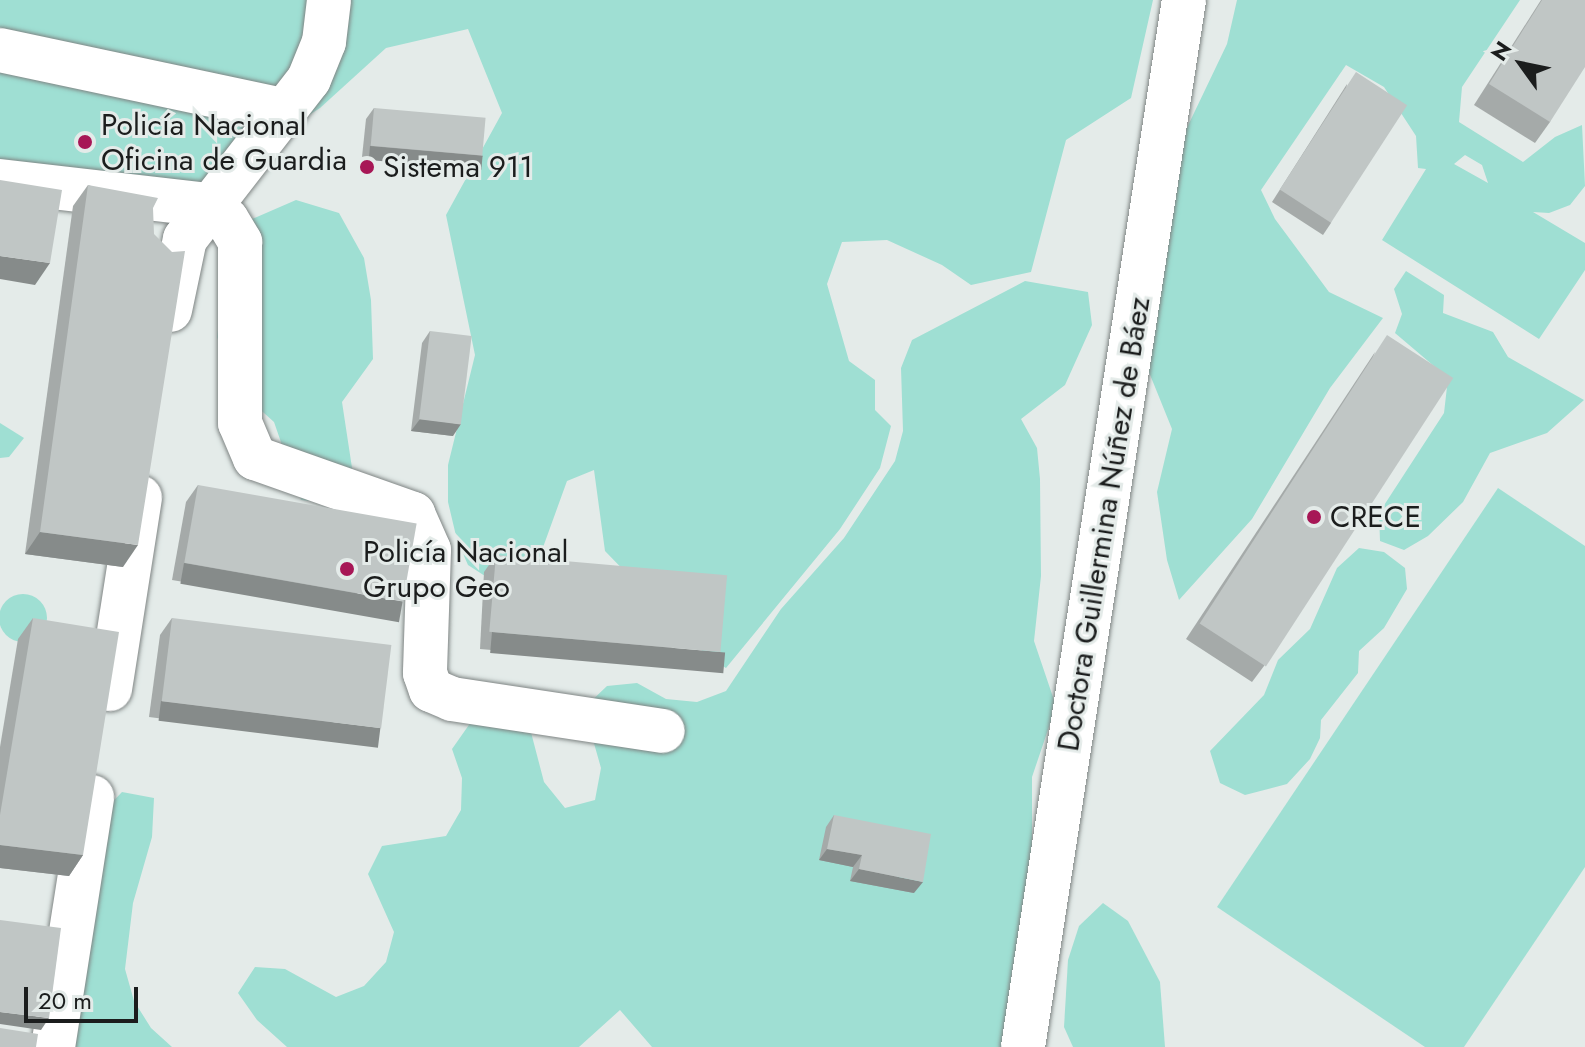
<!DOCTYPE html>
<html>
<head>
<meta charset="utf-8">
<style>
  body { margin:0 }
  #map { position:relative; width:1585px; height:1047px; overflow:hidden; background:#e4ebe9; font-family:Jost,sans-serif }
  div>[style] { position:absolute }
  .green>* { inset:0; background:#9fdfd3 }
  .round { border-radius:50% }
  .roads { filter:drop-shadow(0 0 2px #7f8584) drop-shadow(0 0 2px #7f8584) }
  .minor>* { height:44px; margin:-22px; padding:0 22px; transform-origin:22px; border-radius:22px; background:#fff }
  .wall>* { inset:0; background:#a5aaa9 }
  .shaded-wall>* { inset:0; background:#868b8a; transform-origin:0 0 }
  .building>* { inset:0; background:#c0c6c5; transform-origin:0 0 }
  .dots>* { width:22px; height:22px; translate:-50% -50%; box-sizing:border-box; border:4px solid #e4ebe9; border-radius:50% }
  span { translate:-50% -50%; white-space:nowrap; text-align:center; line-height:1.15; -webkit-text-stroke:6px #e4ebe9; paint-order:stroke }
  .poi-label { font-size:30px; color:#1b1d1d }
  .left { translate:0 -50%; text-align:left }
  .street-label { font-size:30px; color:#1b1d1d }
  .north { position:absolute; left:1481px; top:24px; width:80px; height:80px; -webkit-text-stroke:6px #e4ebe9; paint-order:stroke; rotate:303deg; font-size:22px; font-weight:700; line-height:32px; text-align:center; color:#1b1d1d }
  .north::after { content:''; display:block; margin:auto; width:28px; height:36px; background:#1b1d1d; clip-path:polygon(50% 0,100% 100%,50% 72%,0 100%) }
  .scale { position:absolute; left:24px; top:987px; width:114px; height:36px; box-sizing:border-box; border:4px solid #1b1d1d; border-top:0; padding-left:10px; font-size:24px; line-height:28px; white-space:nowrap; color:#1b1d1d; -webkit-text-stroke:6px #e4ebe9; paint-order:stroke }
</style>
</head>
<body>
<div id="map">
  <div class="green">
    <div style="clip-path:polygon(0 0,1153px 0,1131px 98px,1066px 140px,1031px 272px,971px 285px,942px 265px,887px 240px,842px 242px,827px 284px,849px 361px,875px 380px,875px 410px,891px 426px,880px 468px,840px 529px,726px 668px,707px 656px,605px 551px,594px 470px,567px 481px,533px 575px,502px 587px,468px 565px,457px 540px,448px 502px,448px 465px,475px 355px,446px 215px,502px 113px,468px 29px,386px 48px,320px 108px,153px 216px,0 189px)"></div>
    <div style="clip-path:polygon(evenodd,1237px 0,1520px 0,1462px 87px,1459px 122px,1523px 162px,1555px 137px,1582px 125px,1585px 186px,1570px 205px,1549px 213px,1533px 212px,1585px 243px,1585px 270px,1539px 339px,1382px 240px,1426px 169px,1418px 168px,1416px 136px,1384px 87px,1346px 65px,1261px 190px,1275px 219px,1329px 292px,1383px 318px,1330px 388px,1252px 519px,1179px 600px,1167px 560px,1157px 492px,1172px 429px,1121px 303px,1150px 205px,1227px 44px,1237px 0,1465px 155px,1482px 165px,1488px 183px,1454px 164px,1465px 155px)"></div>
    <div style="clip-path:polygon(296px 200px,339px 213px,364px 258px,371px 300px,373px 359px,342px 402px,354px 481px,338px 504px,301px 500px,274px 422px,235px 387px,217px 337px,223px 295px,252px 219px)"></div>
    <div style="clip-path:polygon(1406px 271px,1444px 295px,1443px 313px,1493px 332px,1508px 357px,1584px 400px,1547px 433px,1490px 453px,1463px 502px,1428px 536px,1404px 550px,1380px 541px,1379px 513px,1444px 413px,1448px 378px,1395px 333px,1402px 314px,1394px 289px)"></div>
    <div style="clip-path:polygon(1025px 281px,1088px 292px,1092px 325px,1065px 385px,1021px 419px,1037px 448px,1040px 479px,1041px 576px,1034px 641px,1056px 706px,1032px 777px,1032px 879px,1011px 978px,1012px 1047px,652px 1047px,620px 1010px,579px 1047px,287px 1047px,257px 1020px,238px 993px,255px 967px,285px 969px,336px 997px,364px 986px,386px 962px,394px 932px,368px 874px,382px 846px,446px 836px,461px 810px,462px 778px,452px 749px,471px 722px,527px 717px,544px 782px,565px 808px,595px 800px,601px 768px,584px 708px,607px 686px,637px 683px,666px 699px,697px 702px,726px 691px,781px 609px,844px 538px,895px 461px,903px 431px,901px 368px,912px 340px)"></div>
    <div style="clip-path:polygon(0 423px,24px 438px,9px 457px,0 458px)"></div>
    <div style="clip-path:polygon(1498px 488px,1585px 546px,1585px 867px,1464px 1047px,1425px 1047px,1217px 907px)"></div>
    <div style="clip-path:polygon(1359px 548px,1384px 552px,1405px 568px,1407px 589px,1384px 628px,1359px 651px,1358px 673px,1321px 720px,1320px 738px,1310px 759px,1287px 784px,1245px 795px,1220px 783px,1210px 751px,1264px 695px,1278px 660px,1310px 629px,1337px 568px)"></div>
    <div class="round" style="left:-1px;top:594px;width:48px;height:48px"></div>
    <div style="clip-path:polygon(122px 792px,154px 798px,152px 837px,133px 903px,125px 969px,134px 1001px,151px 1028px,172px 1047px,62px 1047px,101px 814px)"></div>
    <div style="clip-path:polygon(1103px 903px,1128px 921px,1160px 982px,1165px 1047px,1073px 1047px,1064px 1027px,1068px 960px,1079px 926px)"></div>
  </div>
  <div class="roads">
    <div class="minor">
      <div style="left:0;top:50px;width:292px;rotate:12deg"></div>
      <div style="left:0;top:181px;width:208px;rotate:6.6deg"></div>
      <div style="left:207px;top:205px;width:25px;rotate:37deg"></div>
      <div style="left:227px;top:220px;width:26px;rotate:59deg"></div>
      <div style="left:240px;top:242px;width:181px;rotate:90deg"></div>
      <div style="left:240px;top:423px;width:38px;rotate:67deg"></div>
      <div style="left:255px;top:458px;width:168px;rotate:19.5deg"></div>
      <div style="left:413px;top:514px;width:39px;rotate:66deg"></div>
      <div style="left:429px;top:550px;width:123px;rotate:91.9deg"></div>
      <div style="left:425px;top:673px;width:18px;rotate:71deg"></div>
      <div style="left:431px;top:690px;width:23px;rotate:23deg"></div>
      <div style="left:452px;top:699px;width:213px;rotate:8.6deg"></div>
      <div style="left:170px;top:310px;width:73px;rotate:-78.1deg"></div>
      <div style="left:185px;top:239px;width:202px;rotate:-52.2deg"></div>
      <div style="left:309px;top:79px;width:40px;rotate:-68deg"></div>
      <div style="left:324px;top:42px;width:42px;rotate:-83.2deg"></div>
      <div style="left:110px;top:689px;width:194px;rotate:-81.1deg"></div>
      <div style="left:53px;top:1047px;width:253px;rotate:-81.1deg"></div>
      <div style="left:1023px;top:1047px;width:1059px;rotate:-81.26deg"></div>
    </div>
  </div>
  <div class="wall">
    <div style="clip-path:polygon(1541px 0,1585px 0,1550px 122px,1535px 143px,1474px 105px)"></div>
    <div style="clip-path:polygon(1347px 84px,1331px 223px,1323px 235px,1272px 202px)"></div>
    <div style="clip-path:polygon(374px 108px,483px 156px,475px 167px,362px 157px,366px 119px)"></div>
    <div style="clip-path:polygon(88px 185px,153px 208px,123px 567px,25px 554px,73px 206px)"></div>
    <div style="clip-path:polygon(430px 331px,453px 436px,411px 431px,422px 343px)"></div>
    <div style="clip-path:polygon(1375px 352px,1264px 666px,1252px 682px,1186px 639px)"></div>
    <div style="clip-path:polygon(198px 485px,392px 617px,172px 580px,186px 502px)"></div>
    <div style="clip-path:polygon(496px 555px,713px 669px,480px 649px,484px 572px)"></div>
    <div style="clip-path:polygon(33px 618px,83px 855px,69px 876px,0 868px,0 747px,18px 639px)"></div>
    <div style="clip-path:polygon(172px 618px,368px 745px,149px 717px,160px 635px)"></div>
    <div style="clip-path:polygon(834px 815px,914px 893px,850px 881px,853px 867px,819px 860px,826px 827px)"></div>
  </div>
  <div class="shaded-wall">
    <div style="left:370px;top:146px;width:113px;height:14px;rotate:5deg"></div>
    <div style="clip-path:polygon(0 256px,50px 263px,35px 285px,0 279px)"></div>
    <div style="clip-path:polygon(420px 419px,461px 424px,453px 436px,411px 431px)"></div>
    <div style="clip-path:polygon(40px 532px,138px 545px,123px 567px,25px 554px)"></div>
    <div style="left:184px;top:563px;width:222px;height:21px;rotate:10deg"></div>
    <div style="left:492px;top:632px;width:234px;height:21px;rotate:5deg"></div>
    <div style="left:161px;top:701px;width:221px;height:20px;rotate:7deg"></div>
    <div style="clip-path:polygon(0 845px,83px 855px,69px 876px,0 868px)"></div>
    <div style="clip-path:polygon(827px 849px,862px 855px,853px 867px,819px 860px)"></div>
    <div style="clip-path:polygon(859px 869px,923px 882px,914px 893px,850px 881px)"></div>
    <div style="clip-path:polygon(0 1012px,49px 1018px,41px 1030px,0 1024px)"></div>
  </div>
  <div class="building">
    <div style="clip-path:polygon(1542px 0,1585px 0,1585px 67px,1550px 122px,1489px 84px)"></div>
    <div style="left:1356px;top:72px;width:61px;height:140px;rotate:33deg"></div>
    <div style="left:374px;top:108px;width:112px;height:38px;rotate:5deg"></div>
    <div style="clip-path:polygon(0 180px,62px 190px,50px 263px,0 256px)"></div>
    <div style="clip-path:polygon(88px 185px,158px 198px,153px 208px,154px 234px,172px 252px,185px 251px,138px 545px,40px 532px)"></div>
    <div style="left:430px;top:331px;width:42px;height:89px;rotate:7deg"></div>
    <div style="left:1387px;top:335px;width:79px;height:344px;rotate:33deg"></div>
    <div style="left:198px;top:485px;width:222px;height:79px;rotate:10deg"></div>
    <div style="left:496px;top:555px;width:232px;height:77px;rotate:5deg"></div>
    <div style="clip-path:polygon(33px 618px,119px 632px,83px 855px,0 845px,0 815px)"></div>
    <div style="left:172px;top:618px;width:221px;height:84px;rotate:7deg"></div>
    <div style="clip-path:polygon(834px 815px,931px 834px,923px 882px,859px 869px,862px 855px,827px 849px)"></div>
    <div style="clip-path:polygon(0 920px,61px 928px,49px 1018px,0 1012px)"></div>
    <div style="clip-path:polygon(0 1028px,38px 1034px,36px 1047px,0 1047px)"></div>
  </div>
  <div class="dots">
    <div style="left:85px;top:142px;background:#a71756"></div>
    <div style="left:367px;top:167px;background:#a71756"></div>
    <div style="left:1314px;top:517px;background:#a71756"></div>
    <div style="left:347px;top:569px;background:#a71756"></div>
  </div>
  <div class="poi-label">
    <span class="left" style="left:101px;top:142px">Policía Nacional<br>Oficina de Guardia</span>
    <span class="left" style="left:383px;top:167px">Sistema 911</span>
    <span class="left" style="left:1330px;top:517px">CRECE</span>
    <span class="left" style="left:363px;top:569px">Policía Nacional<br>Grupo Geo</span>
  </div>
  <div class="street-label">
    <span style="left:1104px;top:524px;rotate:-81deg">Doctora Guillermina Núñez de Báez</span>
  </div>
  <div class="north">N</div>
  <div class="scale">20 m</div>
</div>
</body>
</html>
